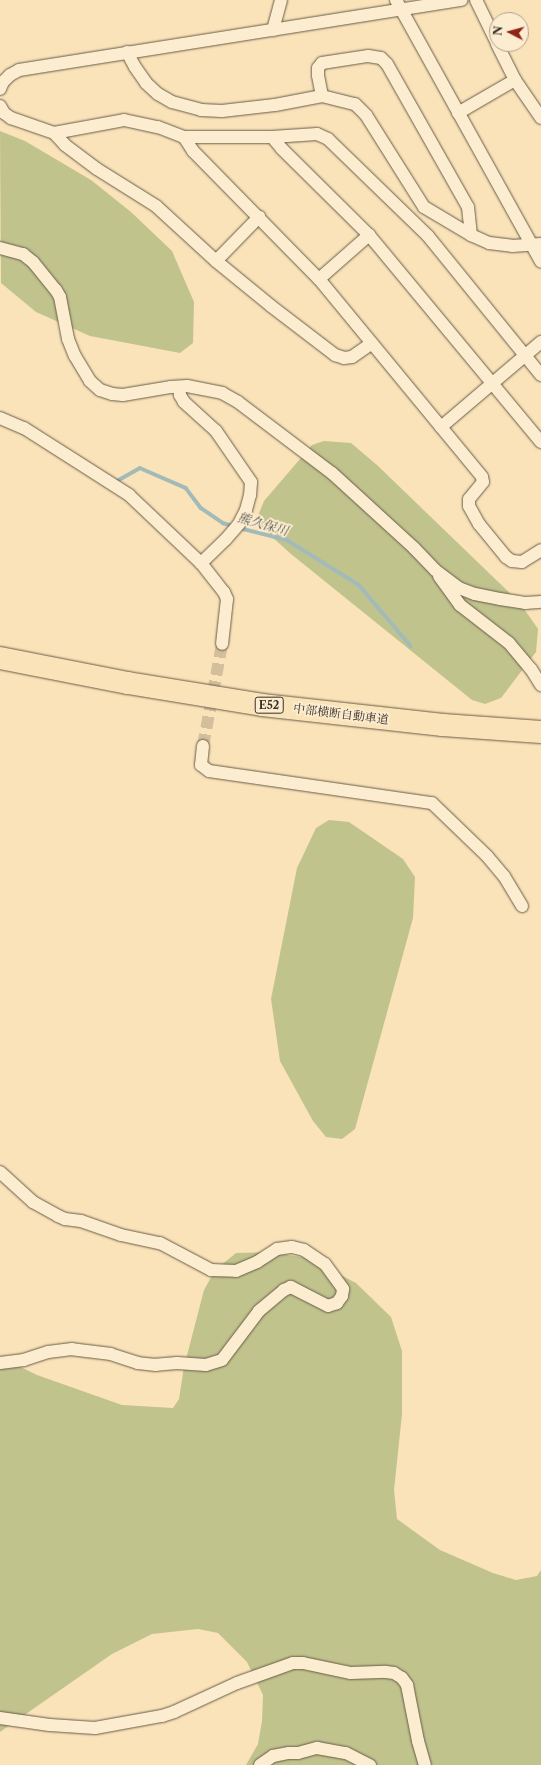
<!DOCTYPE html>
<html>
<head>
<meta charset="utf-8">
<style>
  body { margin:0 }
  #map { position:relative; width:541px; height:1765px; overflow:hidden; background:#fae3b8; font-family:"Libre Caslon Text","Noto Serif JP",serif }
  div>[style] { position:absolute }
  .green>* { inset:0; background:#c1c38d }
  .stream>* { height:3.5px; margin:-1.75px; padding:0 1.75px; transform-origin:1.75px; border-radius:1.75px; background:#a2bbb9 }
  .street-tunnel>* { height:12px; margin-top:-6px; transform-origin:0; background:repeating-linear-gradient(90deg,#d3bf9b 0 12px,transparent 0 18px) }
  .roads { filter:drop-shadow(0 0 1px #685c4a) drop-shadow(0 0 1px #685c4a) }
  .street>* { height:12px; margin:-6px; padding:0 6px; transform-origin:6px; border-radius:6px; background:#fcedd1 }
  .highway>* { height:22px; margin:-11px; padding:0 11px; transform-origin:11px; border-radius:11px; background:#fae3b8 }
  span { translate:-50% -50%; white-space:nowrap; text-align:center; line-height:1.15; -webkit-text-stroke:3.5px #fcedd1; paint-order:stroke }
  .shield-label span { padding:1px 3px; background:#fcedd1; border:1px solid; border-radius:3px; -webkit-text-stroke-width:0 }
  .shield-label { font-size:11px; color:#382f25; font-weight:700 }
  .street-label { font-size:12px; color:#382f25 }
  .water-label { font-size:13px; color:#52524a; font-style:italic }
  .north { position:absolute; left:489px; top:12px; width:40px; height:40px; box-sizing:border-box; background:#fcedd1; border:1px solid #aea18c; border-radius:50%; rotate:276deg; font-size:11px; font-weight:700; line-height:16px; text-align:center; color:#382f25 }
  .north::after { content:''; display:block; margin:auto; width:14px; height:18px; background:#8f2418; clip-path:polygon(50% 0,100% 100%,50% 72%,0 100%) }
</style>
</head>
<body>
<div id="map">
  <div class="green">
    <div style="clip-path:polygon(0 131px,25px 141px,91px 180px,131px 212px,172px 251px,194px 302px,193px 343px,180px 353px,90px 336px,36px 312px,1px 283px)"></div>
    <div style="clip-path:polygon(324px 441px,351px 443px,377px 465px,520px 603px,538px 629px,536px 652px,501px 698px,485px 704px,472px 700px,291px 554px,261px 527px,257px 518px,264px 501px,312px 445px)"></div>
    <div style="clip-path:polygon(329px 820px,349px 822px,403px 859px,415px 877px,413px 918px,355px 1129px,342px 1139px,326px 1137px,313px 1121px,280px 1061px,271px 999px,297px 868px,316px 828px)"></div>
    <div style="clip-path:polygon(268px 1252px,308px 1258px,356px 1283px,391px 1317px,402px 1351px,402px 1414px,394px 1490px,397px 1519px,440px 1550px,493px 1573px,516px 1580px,537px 1576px,541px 1570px,541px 1765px,246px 1765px,258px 1744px,262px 1721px,263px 1695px,247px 1662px,218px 1633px,198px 1629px,152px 1634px,112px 1654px,0 1732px,0 1357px,37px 1375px,122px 1405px,173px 1408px,179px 1399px,184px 1367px,204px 1290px,215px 1270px,236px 1253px)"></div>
  </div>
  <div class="stream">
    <div style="left:117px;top:481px;width:26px;rotate:-29deg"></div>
    <div style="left:140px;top:468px;width:50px;rotate:23.5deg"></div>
    <div style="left:186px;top:488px;width:25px;rotate:53deg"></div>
    <div style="left:201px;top:508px;width:27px;rotate:34deg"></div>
    <div style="left:223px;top:523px;width:10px;rotate:17deg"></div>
    <div style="left:239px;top:528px;width:49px;rotate:14deg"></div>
    <div style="left:287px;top:540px;width:85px;rotate:32deg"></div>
    <div style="left:359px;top:585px;width:80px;rotate:49.6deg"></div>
  </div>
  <div class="street-tunnel">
    <div style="left:203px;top:746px;width:104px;rotate:-79.4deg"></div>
  </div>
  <div class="roads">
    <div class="street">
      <div style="left:396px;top:0;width:299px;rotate:61deg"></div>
      <div style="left:476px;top:0;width:48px;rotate:64deg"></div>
      <div style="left:273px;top:30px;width:31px;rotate:-75deg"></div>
      <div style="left:497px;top:44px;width:40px;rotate:63.4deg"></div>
      <div style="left:515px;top:80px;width:46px;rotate:55.6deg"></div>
      <div style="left:127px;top:52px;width:17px;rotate:62deg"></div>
      <div style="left:135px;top:67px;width:19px;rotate:55deg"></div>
      <div style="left:146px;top:83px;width:16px;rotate:43deg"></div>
      <div style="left:158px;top:94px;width:16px;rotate:30deg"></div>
      <div style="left:172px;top:102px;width:30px;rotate:15deg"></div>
      <div style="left:201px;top:110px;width:21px;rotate:3deg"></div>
      <div style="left:222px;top:111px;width:53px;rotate:-6.5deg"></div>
      <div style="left:275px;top:105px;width:48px;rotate:-10.8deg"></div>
      <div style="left:322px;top:96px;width:34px;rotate:14deg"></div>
      <div style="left:355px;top:104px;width:16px;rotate:45deg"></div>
      <div style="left:366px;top:115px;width:109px;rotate:57.8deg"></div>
      <div style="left:424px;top:207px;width:55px;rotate:30.8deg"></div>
      <div style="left:471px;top:235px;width:20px;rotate:24deg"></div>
      <div style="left:489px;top:243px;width:23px;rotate:7deg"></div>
      <div style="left:512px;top:246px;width:29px;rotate:-4deg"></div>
      <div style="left:0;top:89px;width:8px;rotate:-67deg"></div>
      <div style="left:3px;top:82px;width:10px;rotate:-45deg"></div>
      <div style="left:10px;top:75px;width:10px;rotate:-29deg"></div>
      <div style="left:19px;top:70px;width:448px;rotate:-9deg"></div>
      <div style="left:322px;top:96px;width:20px;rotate:-101deg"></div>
      <div style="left:318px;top:76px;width:8px;rotate:-90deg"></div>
      <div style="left:318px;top:68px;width:6px;rotate:-51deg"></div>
      <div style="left:322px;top:63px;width:47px;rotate:-8.7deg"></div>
      <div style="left:368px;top:56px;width:13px;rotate:9deg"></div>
      <div style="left:381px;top:58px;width:8px;rotate:45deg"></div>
      <div style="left:387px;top:64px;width:164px;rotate:60.5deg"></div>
      <div style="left:468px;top:207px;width:28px;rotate:84deg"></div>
      <div style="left:0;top:106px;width:8px;rotate:60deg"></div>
      <div style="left:4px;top:113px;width:9px;rotate:36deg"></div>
      <div style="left:11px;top:118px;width:46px;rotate:19.2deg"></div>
      <div style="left:54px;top:133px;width:16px;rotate:47deg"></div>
      <div style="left:65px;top:145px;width:40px;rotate:37deg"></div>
      <div style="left:97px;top:169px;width:70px;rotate:32.1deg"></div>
      <div style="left:156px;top:206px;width:81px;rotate:42.5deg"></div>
      <div style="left:216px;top:261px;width:71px;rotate:39.3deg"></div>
      <div style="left:271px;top:306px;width:81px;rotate:37.4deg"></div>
      <div style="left:335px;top:355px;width:9px;rotate:18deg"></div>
      <div style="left:344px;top:358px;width:8px;rotate:-7deg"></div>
      <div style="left:352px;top:357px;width:24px;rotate:-35deg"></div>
      <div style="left:458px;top:113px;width:66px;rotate:-30.1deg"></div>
      <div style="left:54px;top:133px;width:71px;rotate:-10.5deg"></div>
      <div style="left:124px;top:120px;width:35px;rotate:12deg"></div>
      <div style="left:158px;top:127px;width:28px;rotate:21deg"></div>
      <div style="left:184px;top:137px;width:88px"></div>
      <div style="left:272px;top:137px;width:45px;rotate:-3.8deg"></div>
      <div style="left:317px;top:134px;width:12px;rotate:24deg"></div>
      <div style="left:328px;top:139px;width:139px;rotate:44.1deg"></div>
      <div style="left:428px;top:236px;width:179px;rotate:50.9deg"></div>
      <div style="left:184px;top:137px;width:17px;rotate:57deg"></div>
      <div style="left:193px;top:151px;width:180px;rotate:45.5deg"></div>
      <div style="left:319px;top:279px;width:256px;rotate:50.5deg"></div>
      <div style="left:482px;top:477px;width:5px;rotate:79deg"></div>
      <div style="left:483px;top:482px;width:22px;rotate:129deg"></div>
      <div style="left:469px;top:499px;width:7px;rotate:90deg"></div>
      <div style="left:469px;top:506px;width:21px;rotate:61deg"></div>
      <div style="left:479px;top:524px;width:43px;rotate:50.7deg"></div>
      <div style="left:506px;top:557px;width:7px;rotate:34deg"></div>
      <div style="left:512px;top:561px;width:10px;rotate:6deg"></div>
      <div style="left:522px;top:562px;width:22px;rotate:-32deg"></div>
      <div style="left:272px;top:137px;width:16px;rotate:50deg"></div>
      <div style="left:282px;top:149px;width:122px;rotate:44.7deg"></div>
      <div style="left:369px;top:235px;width:269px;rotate:50.3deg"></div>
      <div style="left:0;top:248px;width:24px;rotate:15deg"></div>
      <div style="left:23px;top:254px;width:13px;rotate:39deg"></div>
      <div style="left:33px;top:262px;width:36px;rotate:51deg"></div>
      <div style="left:56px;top:290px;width:8px;rotate:60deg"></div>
      <div style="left:60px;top:297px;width:43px;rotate:79.2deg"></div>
      <div style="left:68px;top:339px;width:18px;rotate:68deg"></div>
      <div style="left:75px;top:356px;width:29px;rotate:59deg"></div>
      <div style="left:90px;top:381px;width:13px;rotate:42deg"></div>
      <div style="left:100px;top:390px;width:13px;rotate:18deg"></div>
      <div style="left:112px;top:394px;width:11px;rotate:5deg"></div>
      <div style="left:123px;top:395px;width:49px;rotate:-9.5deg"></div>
      <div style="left:171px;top:387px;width:16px;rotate:-4deg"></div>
      <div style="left:187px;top:386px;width:36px;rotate:11deg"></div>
      <div style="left:222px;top:393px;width:18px;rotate:29deg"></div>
      <div style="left:238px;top:402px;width:118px;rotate:37.1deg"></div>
      <div style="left:332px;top:473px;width:111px;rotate:42.4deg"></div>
      <div style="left:414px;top:548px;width:30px;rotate:46deg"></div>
      <div style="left:435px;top:570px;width:30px;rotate:37deg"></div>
      <div style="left:459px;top:588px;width:17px;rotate:21deg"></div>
      <div style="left:475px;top:594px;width:25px;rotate:11deg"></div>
      <div style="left:500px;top:599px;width:25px;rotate:9deg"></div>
      <div style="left:525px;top:603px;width:16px;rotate:-4deg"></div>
      <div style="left:216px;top:261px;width:62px;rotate:-45.7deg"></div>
      <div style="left:319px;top:279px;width:67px;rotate:-41.3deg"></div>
      <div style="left:179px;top:387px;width:8px;rotate:83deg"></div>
      <div style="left:180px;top:395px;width:8px;rotate:60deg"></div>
      <div style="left:184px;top:402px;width:43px;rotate:42.2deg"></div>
      <div style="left:216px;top:431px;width:62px;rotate:55.5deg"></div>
      <div style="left:251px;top:482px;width:13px;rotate:94deg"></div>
      <div style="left:250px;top:495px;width:16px;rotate:105deg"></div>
      <div style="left:246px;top:510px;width:16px;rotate:117deg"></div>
      <div style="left:239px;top:524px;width:20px;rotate:131deg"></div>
      <div style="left:226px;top:539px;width:35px;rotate:136deg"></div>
      <div style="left:0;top:418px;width:26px;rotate:23deg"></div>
      <div style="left:24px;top:428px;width:125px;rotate:32.5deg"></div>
      <div style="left:129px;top:495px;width:99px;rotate:43.4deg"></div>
      <div style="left:201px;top:563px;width:37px;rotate:52deg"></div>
      <div style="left:224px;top:592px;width:8px;rotate:67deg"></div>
      <div style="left:227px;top:599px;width:45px;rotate:96.3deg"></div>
      <div style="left:441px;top:427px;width:131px;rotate:-40.4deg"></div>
      <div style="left:439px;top:576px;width:36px;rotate:54deg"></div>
      <div style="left:460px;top:605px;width:62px;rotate:37.8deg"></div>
      <div style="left:509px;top:643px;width:34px;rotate:50deg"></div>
      <div style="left:531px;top:669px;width:19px;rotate:58deg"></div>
      <div style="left:203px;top:746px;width:19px;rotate:96deg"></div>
      <div style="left:201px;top:765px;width:10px;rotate:37deg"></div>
      <div style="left:209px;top:771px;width:225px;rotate:8.2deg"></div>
      <div style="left:432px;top:803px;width:76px;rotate:43.9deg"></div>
      <div style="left:487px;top:856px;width:26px;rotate:50deg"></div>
      <div style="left:504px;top:876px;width:35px;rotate:59deg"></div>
      <div style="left:0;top:1172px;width:45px;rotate:42.3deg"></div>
      <div style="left:33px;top:1202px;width:29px;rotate:29deg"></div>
      <div style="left:58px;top:1216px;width:8px;rotate:23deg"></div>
      <div style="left:65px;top:1219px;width:16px;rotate:7deg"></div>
      <div style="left:81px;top:1221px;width:42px;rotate:19.3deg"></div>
      <div style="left:121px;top:1235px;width:40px;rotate:12deg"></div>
      <div style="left:160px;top:1243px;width:58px;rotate:27.9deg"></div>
      <div style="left:211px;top:1270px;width:25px;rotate:2deg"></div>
      <div style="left:236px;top:1271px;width:23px;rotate:-23deg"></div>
      <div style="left:257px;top:1262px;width:24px;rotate:-33deg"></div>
      <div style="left:277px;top:1249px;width:15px;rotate:-8deg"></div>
      <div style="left:292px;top:1247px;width:12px;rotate:14deg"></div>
      <div style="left:304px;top:1250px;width:25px;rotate:34deg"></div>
      <div style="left:325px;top:1264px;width:31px;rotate:54deg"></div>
      <div style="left:343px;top:1289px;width:7px;rotate:98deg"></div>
      <div style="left:342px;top:1296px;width:9px;rotate:126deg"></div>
      <div style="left:337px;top:1303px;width:9px;rotate:162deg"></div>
      <div style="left:328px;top:1306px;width:42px;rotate:-152.8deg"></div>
      <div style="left:291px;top:1287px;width:8px;rotate:157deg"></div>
      <div style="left:284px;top:1290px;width:33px;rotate:140deg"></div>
      <div style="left:259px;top:1311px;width:61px;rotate:127.1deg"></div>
      <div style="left:222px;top:1360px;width:17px;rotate:163deg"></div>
      <div style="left:206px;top:1365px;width:29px;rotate:-176deg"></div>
      <div style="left:177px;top:1363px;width:21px;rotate:175deg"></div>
      <div style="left:156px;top:1365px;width:18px;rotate:-174deg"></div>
      <div style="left:138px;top:1363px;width:28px;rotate:-162deg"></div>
      <div style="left:111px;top:1354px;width:39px;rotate:-173deg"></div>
      <div style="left:72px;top:1349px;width:24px;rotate:173deg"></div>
      <div style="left:48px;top:1352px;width:25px;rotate:162deg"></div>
      <div style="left:24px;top:1360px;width:24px;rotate:173deg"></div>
      <div style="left:0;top:1718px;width:50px;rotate:8deg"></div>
      <div style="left:50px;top:1725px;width:45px;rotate:3.8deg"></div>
      <div style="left:95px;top:1728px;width:68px;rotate:-10.2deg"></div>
      <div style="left:162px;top:1716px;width:13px;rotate:-18deg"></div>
      <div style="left:174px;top:1712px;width:69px;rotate:-24.7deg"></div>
      <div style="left:237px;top:1683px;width:59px;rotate:-19.7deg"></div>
      <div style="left:293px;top:1663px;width:10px"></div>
      <div style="left:303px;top:1663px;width:49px;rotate:11.8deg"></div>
      <div style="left:351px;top:1673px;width:35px;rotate:-2deg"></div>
      <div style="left:386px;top:1672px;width:8px;rotate:7deg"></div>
      <div style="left:394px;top:1673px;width:9px;rotate:32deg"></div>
      <div style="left:402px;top:1678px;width:9px;rotate:54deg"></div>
      <div style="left:407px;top:1685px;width:57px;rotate:78.9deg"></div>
      <div style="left:418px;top:1741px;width:25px;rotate:74deg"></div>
      <div style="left:260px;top:1765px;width:16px;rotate:-35deg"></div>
      <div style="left:273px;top:1756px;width:16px;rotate:-11deg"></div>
      <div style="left:289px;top:1753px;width:9px"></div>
      <div style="left:298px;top:1753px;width:20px;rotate:-15deg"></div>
      <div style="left:317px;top:1748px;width:29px;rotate:10deg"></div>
      <div style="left:346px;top:1753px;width:27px;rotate:27deg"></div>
    </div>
    <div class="highway">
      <div style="left:0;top:658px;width:130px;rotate:11.1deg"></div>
      <div style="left:128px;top:683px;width:136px;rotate:9.3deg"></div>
      <div style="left:262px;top:705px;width:182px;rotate:6.3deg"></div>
      <div style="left:443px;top:725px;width:98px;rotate:4.1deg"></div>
    </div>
  </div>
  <div class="shield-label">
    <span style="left:269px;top:705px">E52</span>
  </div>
  <div class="street-label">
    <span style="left:341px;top:714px;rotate:7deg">中部横断自動車道</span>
  </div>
  <div class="water-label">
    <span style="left:263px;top:524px;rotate:16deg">熊久保川</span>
  </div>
  <div class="north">N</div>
</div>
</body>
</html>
